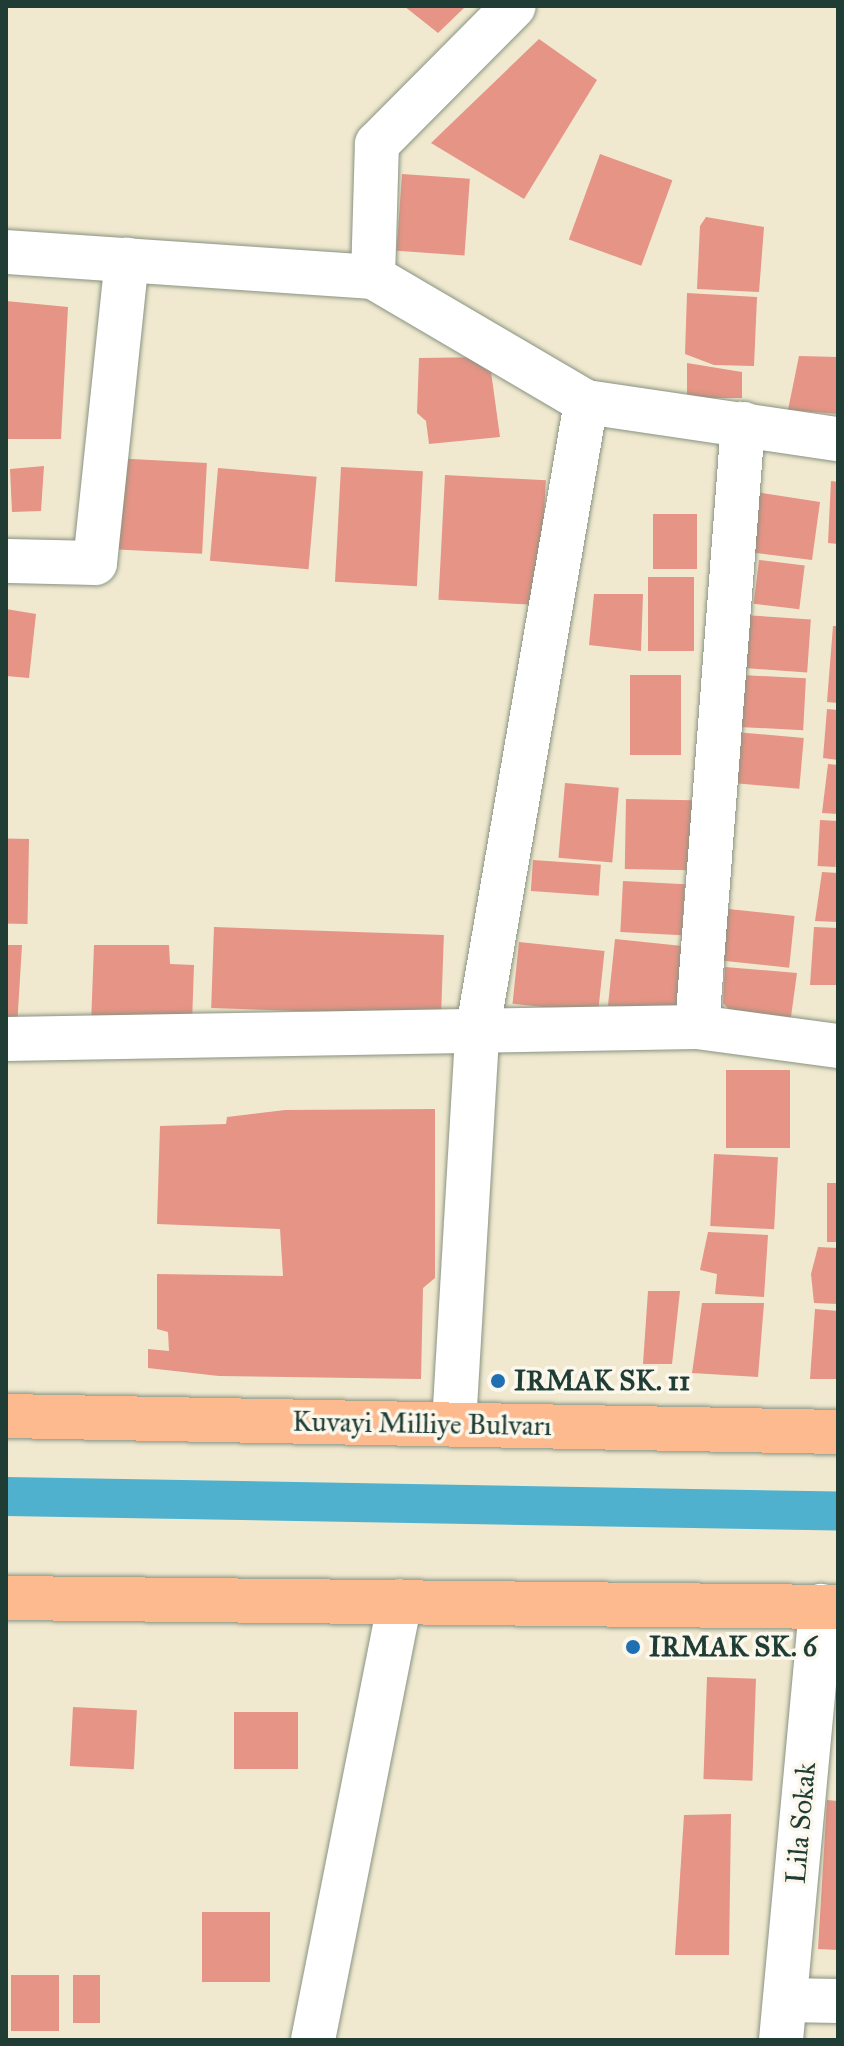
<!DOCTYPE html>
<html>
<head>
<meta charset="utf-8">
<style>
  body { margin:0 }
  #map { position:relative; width:844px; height:2046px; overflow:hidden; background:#f0e9cf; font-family:"IM FELL Great Primer",serif }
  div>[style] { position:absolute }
  .water>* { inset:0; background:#4fb1ce; transform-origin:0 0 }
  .building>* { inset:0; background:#e59485; transform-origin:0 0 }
  .roads { filter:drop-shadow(0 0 2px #889382) drop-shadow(0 0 2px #889382) }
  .minor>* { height:44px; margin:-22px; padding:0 22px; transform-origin:22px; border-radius:22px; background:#fff }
  .major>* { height:44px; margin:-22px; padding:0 22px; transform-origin:22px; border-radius:22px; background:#fcba8e }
  .dots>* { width:22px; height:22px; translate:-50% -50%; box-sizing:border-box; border:4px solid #fbf7ec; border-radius:50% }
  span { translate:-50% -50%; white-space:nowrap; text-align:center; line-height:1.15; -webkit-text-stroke:7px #fbf7ec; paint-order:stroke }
  .poi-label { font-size:28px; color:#1f3d34; font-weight:700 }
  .left { translate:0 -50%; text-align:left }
  .street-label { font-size:28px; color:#1f3d34 }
  .frame { position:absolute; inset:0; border:8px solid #1f3d34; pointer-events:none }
</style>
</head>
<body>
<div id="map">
  <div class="water">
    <div style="left:6px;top:1477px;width:832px;height:39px;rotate:1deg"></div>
  </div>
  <div class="building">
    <div style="clip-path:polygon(404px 6px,466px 6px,438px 33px)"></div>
    <div style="clip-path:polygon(539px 39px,597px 80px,524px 199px,431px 143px)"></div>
    <div style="left:600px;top:154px;width:77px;height:91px;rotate:20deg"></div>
    <div style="left:402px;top:174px;width:68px;height:77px;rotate:4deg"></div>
    <div style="clip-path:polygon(706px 217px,764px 227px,759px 292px,697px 289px,700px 226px)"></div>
    <div style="clip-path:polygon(687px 293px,757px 297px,754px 366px,714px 365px,685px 354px)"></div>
    <div style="clip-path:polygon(6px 301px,68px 307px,61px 439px,6px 439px)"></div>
    <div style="clip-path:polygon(799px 356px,838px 357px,838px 414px,788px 410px)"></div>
    <div style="clip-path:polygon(489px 357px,500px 437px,429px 444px,426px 421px,417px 413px,419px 358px)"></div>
    <div style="clip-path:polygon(687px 363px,742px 372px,742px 398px,687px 398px)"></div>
    <div style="left:113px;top:458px;width:94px;height:91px;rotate:3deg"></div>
    <div style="clip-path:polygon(44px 466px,41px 511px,12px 512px,10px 469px)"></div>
    <div style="left:341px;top:467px;width:82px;height:115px;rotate:3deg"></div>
    <div style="left:218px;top:468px;width:99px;height:93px;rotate:5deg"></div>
    <div style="left:445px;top:475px;width:101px;height:125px;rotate:3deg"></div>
    <div style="clip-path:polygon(831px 481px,838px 482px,838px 544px,828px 543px)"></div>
    <div style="clip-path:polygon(749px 491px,820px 502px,812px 560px,749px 552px)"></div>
    <div style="left:653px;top:514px;width:44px;height:55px"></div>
    <div style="left:759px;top:560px;width:46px;height:44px;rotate:7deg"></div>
    <div style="left:648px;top:577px;width:46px;height:74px"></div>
    <div style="clip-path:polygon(594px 594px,643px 594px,641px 651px,589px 645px)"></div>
    <div style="clip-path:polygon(6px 609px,36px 614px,29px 678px,6px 676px)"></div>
    <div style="left:745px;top:615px;width:66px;height:53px;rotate:4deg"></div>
    <div style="clip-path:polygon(833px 626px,838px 626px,838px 703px,827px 702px)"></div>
    <div style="left:630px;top:675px;width:51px;height:80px"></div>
    <div style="left:742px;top:675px;width:64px;height:52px;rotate:3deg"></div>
    <div style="clip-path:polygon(827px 709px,838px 710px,838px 760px,823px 758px)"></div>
    <div style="left:735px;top:732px;width:69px;height:51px;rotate:5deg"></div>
    <div style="clip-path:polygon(828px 764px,838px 765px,838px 814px,822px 813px)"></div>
    <div style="left:565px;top:783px;width:54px;height:75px;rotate:5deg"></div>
    <div style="left:626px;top:799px;width:66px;height:70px;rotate:1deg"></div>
    <div style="left:820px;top:820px;width:18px;height:46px;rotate:3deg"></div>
    <div style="left:29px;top:839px;width:85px;height:23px;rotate:91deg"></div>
    <div style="left:533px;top:860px;width:68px;height:31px;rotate:4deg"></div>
    <div style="clip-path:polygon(822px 872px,838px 873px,838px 922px,815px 921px)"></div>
    <div style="left:623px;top:881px;width:62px;height:51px;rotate:3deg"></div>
    <div style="left:719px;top:908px;width:76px;height:52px;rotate:6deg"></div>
    <div style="left:214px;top:927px;width:230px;height:81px;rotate:2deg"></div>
    <div style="clip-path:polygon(814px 927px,838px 928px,838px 985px,810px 985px)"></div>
    <div style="left:615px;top:939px;width:70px;height:67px;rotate:6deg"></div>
    <div style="left:519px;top:942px;width:86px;height:62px;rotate:6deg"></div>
    <div style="clip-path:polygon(6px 945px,22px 945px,17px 1027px,6px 1027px)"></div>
    <div style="clip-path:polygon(94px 945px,169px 945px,170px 964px,194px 965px,192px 1023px,91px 1025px)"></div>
    <div style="clip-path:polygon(725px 967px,797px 973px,790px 1024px,740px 1021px,723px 1003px)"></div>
    <div style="left:726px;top:1070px;width:64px;height:78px"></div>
    <div style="clip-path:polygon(435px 1109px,435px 1278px,423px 1288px,421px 1379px,219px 1376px,148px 1368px,148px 1349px,169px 1351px,168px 1332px,157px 1329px,157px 1274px,283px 1276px,280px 1229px,157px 1224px,160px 1126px,226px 1124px,227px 1117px,285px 1110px)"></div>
    <div style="left:714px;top:1154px;width:64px;height:72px;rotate:3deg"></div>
    <div style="left:827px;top:1183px;width:11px;height:59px"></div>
    <div style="clip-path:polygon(708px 1232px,768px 1235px,764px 1297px,715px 1294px,717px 1274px,700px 1270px)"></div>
    <div style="clip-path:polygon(818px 1247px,838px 1248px,838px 1304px,814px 1303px,811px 1274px)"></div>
    <div style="clip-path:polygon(648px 1291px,680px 1291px,672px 1364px,643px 1364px)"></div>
    <div style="clip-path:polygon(702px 1303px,764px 1303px,758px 1377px,692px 1373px)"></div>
    <div style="clip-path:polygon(815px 1309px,838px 1311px,838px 1379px,810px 1379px)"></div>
    <div style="left:707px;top:1677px;width:49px;height:102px;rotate:2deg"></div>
    <div style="left:73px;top:1707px;width:64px;height:59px;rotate:3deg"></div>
    <div style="left:234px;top:1712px;width:64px;height:57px"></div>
    <div style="clip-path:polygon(827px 1800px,838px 1801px,838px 1950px,818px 1949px)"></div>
    <div style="clip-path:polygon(731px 1814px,729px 1955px,675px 1955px,684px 1815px)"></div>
    <div style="left:202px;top:1912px;width:68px;height:70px"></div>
    <div style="left:11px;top:1975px;width:48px;height:56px"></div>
    <div style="left:73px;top:1975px;width:27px;height:48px"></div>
  </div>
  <div class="roads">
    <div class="minor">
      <div style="left:6px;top:252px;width:368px;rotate:3.9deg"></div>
      <div style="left:373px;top:277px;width:247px;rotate:30.4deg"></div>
      <div style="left:586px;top:402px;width:255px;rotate:8.4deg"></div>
      <div style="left:373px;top:277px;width:133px;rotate:-88.3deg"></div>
      <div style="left:377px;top:144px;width:194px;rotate:-45.2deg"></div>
      <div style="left:6px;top:561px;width:89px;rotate:1.3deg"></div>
      <div style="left:95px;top:563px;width:305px;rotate:-84deg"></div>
      <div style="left:697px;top:1027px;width:605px;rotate:-85.64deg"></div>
      <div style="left:6px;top:1039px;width:691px;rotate:-0.99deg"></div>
      <div style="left:697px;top:1027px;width:142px;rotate:7.7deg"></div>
      <div style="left:454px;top:1424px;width:391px;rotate:-86.6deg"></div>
      <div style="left:477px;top:1034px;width:641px;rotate:-80.21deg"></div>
      <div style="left:785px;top:2000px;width:53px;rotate:1.1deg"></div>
      <div style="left:313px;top:2040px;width:447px;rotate:-78.8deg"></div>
      <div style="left:781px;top:2040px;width:436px;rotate:-84.7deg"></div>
    </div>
    <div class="major">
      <div style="left:6px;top:1416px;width:832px;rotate:1.1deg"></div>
      <div style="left:6px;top:1598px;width:832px;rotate:0.62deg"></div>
    </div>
  </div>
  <div class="dots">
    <div style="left:498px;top:1381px;background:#1f6fb2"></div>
    <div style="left:633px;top:1647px;background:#1f6fb2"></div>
  </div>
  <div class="poi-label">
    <span class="left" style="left:514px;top:1381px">IRMAK SK. 11</span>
    <span class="left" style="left:649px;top:1647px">IRMAK SK. 6</span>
  </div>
  <div class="street-label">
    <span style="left:422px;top:1424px;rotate:1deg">Kuvayi Milliye Bulvarı</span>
    <span style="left:801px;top:1823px;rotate:-85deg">Lila Sokak</span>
  </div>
  <div class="frame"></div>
</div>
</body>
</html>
